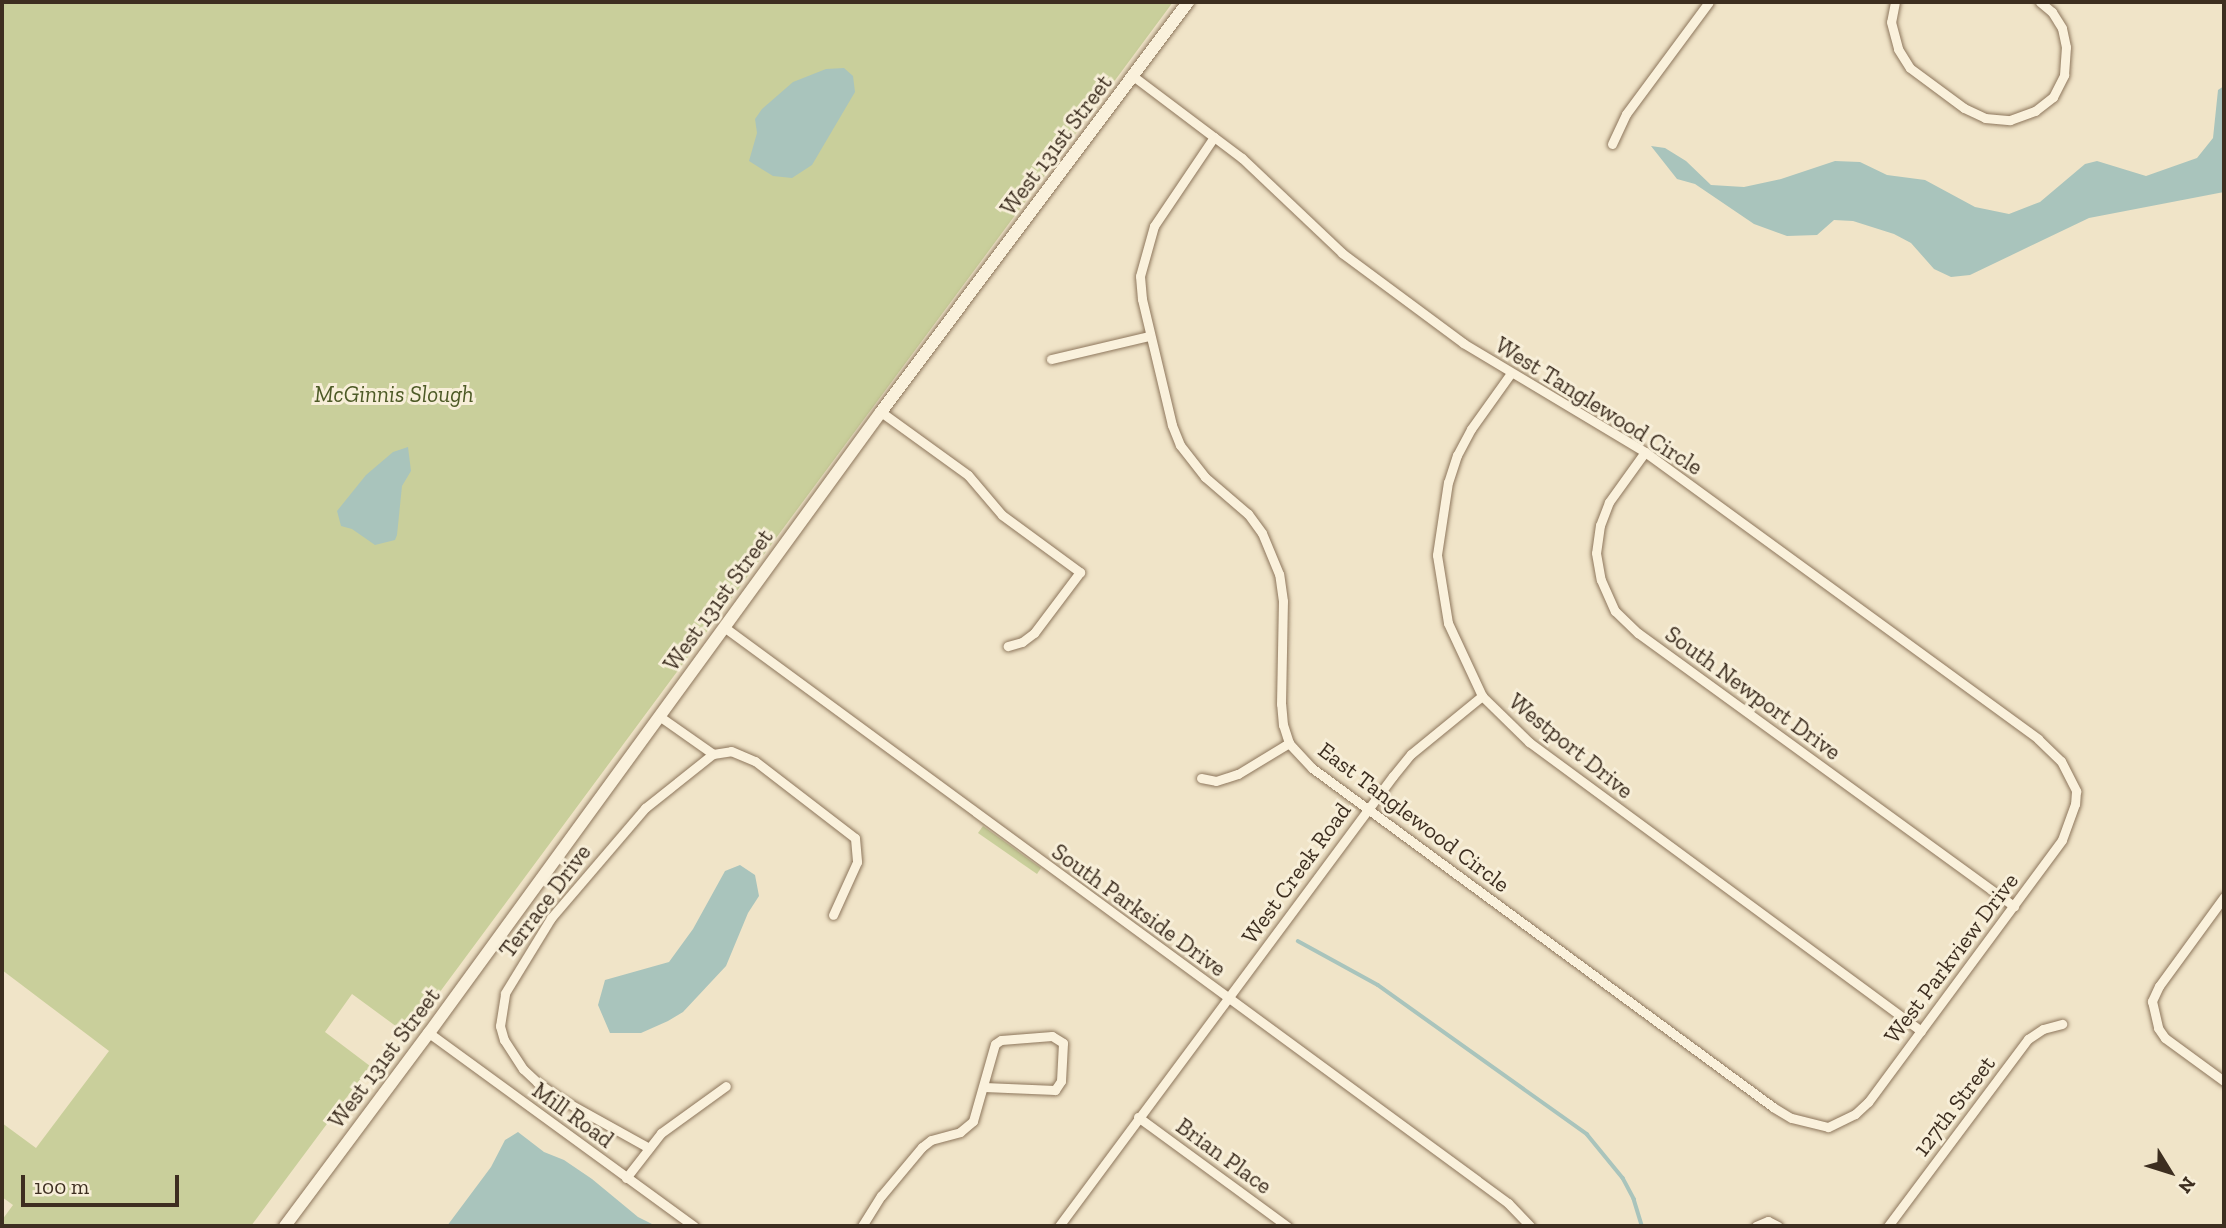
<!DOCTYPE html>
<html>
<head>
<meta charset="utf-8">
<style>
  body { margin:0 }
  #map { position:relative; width:2226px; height:1228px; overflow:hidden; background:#f0e4c8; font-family:"Zilla Slab",serif }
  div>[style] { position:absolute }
  .green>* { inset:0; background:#c9cf9b }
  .water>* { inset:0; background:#a9c4bc }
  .stream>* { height:3.5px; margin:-1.75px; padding:0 1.75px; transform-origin:1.75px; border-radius:1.75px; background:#a9c4bc }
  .roads { filter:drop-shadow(0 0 2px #8d765c) drop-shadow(0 0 2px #8d765c) }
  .street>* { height:9px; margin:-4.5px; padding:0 4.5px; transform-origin:4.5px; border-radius:4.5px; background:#faf1dc }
  .secondary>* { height:12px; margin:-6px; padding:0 6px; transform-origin:6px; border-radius:6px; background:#faf1dc }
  span { translate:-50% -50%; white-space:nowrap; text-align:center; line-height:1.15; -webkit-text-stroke:6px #f7eed8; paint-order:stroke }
  .street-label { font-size:23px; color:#3d2e20 }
  .park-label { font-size:23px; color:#4d5a26; font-style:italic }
  .frame { position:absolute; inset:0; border:4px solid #3d2e20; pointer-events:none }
  .north { position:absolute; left:2135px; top:1137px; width:70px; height:70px; -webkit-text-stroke:5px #f7eed8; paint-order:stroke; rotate:128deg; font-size:19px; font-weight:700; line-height:28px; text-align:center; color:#3d2e20 }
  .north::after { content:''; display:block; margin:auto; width:24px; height:32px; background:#3d2e20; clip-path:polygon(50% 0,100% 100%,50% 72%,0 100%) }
  .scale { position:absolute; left:21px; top:1175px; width:158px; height:32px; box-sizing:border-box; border:4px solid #3d2e20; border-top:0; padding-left:9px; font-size:21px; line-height:24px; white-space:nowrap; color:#3d2e20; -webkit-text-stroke:5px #f7eed8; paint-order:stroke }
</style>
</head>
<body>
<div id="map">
  <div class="green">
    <div style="clip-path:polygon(2px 2px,1173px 2px,408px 1035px,352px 994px,325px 1032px,370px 1066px,251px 1226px,2px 1226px,2px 1220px,13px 1205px,2px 1197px,2px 1123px,36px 1148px,109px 1051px,2px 970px)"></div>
    <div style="clip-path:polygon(983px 826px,1041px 868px,1037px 874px,978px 833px)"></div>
  </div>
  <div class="water">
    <div style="clip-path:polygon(844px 68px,853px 76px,855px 92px,812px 165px,792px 178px,773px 176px,749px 161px,757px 133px,755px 119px,762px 109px,793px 82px,826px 69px)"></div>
    <div style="clip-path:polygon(2224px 86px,2224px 192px,2089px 218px,1970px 275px,1951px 277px,1934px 269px,1911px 243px,1894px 234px,1853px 221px,1834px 220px,1817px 235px,1787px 236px,1754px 224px,1695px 184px,1677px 179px,1651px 146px,1665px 148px,1686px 161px,1711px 185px,1744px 187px,1781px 179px,1835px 161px,1860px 162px,1887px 175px,1925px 180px,1975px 207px,2009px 214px,2040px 202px,2085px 164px,2097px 161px,2146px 176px,2197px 158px,2213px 138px,2218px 90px)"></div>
    <div style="clip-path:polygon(408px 447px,411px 471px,402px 486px,397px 535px,395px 540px,375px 545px,352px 529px,341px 526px,337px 511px,366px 475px,393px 452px)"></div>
    <div style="clip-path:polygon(740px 865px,755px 875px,759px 896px,748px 913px,726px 966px,683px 1012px,668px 1021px,641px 1033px,610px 1033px,598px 1005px,605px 980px,669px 962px,693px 929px,725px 871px)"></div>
    <div style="clip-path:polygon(518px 1132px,544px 1152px,564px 1160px,592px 1179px,638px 1217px,656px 1226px,447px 1226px,491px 1167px,505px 1140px)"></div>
  </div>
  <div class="stream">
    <div style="left:1298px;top:941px;width:91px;rotate:28.8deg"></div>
    <div style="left:1378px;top:985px;width:257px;rotate:35.5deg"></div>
    <div style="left:1587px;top:1134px;width:57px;rotate:50.7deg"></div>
    <div style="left:1623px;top:1178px;width:24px;rotate:62deg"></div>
    <div style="left:1634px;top:1199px;width:28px;rotate:73deg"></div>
  </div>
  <div class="roads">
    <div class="street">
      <div style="left:1895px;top:2px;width:20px;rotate:101deg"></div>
      <div style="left:1891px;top:22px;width:28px;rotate:75deg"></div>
      <div style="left:1898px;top:49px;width:22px;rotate:58deg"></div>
      <div style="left:1910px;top:68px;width:67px;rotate:36.5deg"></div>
      <div style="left:1964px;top:108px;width:23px;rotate:25deg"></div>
      <div style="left:1985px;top:118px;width:25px;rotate:5deg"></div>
      <div style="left:2010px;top:120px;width:27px;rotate:-20deg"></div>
      <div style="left:2035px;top:111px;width:23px;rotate:-38deg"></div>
      <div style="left:2053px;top:97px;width:25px;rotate:-63deg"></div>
      <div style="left:2064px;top:75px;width:28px;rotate:-86deg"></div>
      <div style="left:2066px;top:47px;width:19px;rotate:-102deg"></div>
      <div style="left:2062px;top:28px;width:19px;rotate:-122deg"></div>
      <div style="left:2052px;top:12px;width:16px;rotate:-140deg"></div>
      <div style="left:1133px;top:76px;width:101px;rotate:37deg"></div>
      <div style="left:1214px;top:137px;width:35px;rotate:37deg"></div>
      <div style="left:1242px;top:158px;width:138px;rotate:43.5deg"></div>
      <div style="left:1342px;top:253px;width:151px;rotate:36.6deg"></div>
      <div style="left:1463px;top:343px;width:212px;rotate:30.9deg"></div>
      <div style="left:1645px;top:452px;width:487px;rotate:36.1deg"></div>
      <div style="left:2038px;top:739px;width:32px;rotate:44deg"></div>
      <div style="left:2061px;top:761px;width:34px;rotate:63deg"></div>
      <div style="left:2076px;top:791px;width:13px;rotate:94deg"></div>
      <div style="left:2075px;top:804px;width:38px;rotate:110deg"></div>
      <div style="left:2062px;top:840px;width:326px;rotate:126.5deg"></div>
      <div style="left:1868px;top:1102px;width:18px;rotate:137deg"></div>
      <div style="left:1855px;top:1114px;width:30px;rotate:154deg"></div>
      <div style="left:1828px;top:1127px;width:38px;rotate:-166deg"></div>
      <div style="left:1791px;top:1118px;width:21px;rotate:-149deg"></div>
      <div style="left:1773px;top:1107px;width:572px;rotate:-143.67deg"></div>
      <div style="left:1312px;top:768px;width:34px;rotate:-133deg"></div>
      <div style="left:1289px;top:743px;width:19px;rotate:-108deg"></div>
      <div style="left:1283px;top:725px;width:21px;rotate:-95deg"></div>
      <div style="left:1281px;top:704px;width:103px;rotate:-88.9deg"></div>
      <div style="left:1283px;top:601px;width:27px;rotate:-98deg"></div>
      <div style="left:1279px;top:574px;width:44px;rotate:-112.5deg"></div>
      <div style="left:1262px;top:533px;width:24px;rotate:-126deg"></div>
      <div style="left:1248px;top:514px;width:57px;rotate:-139.3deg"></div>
      <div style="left:1205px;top:477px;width:41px;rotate:-128deg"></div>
      <div style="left:1180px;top:445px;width:22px;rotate:-112deg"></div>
      <div style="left:1172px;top:425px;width:130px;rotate:-103.4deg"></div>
      <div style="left:1142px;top:299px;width:23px;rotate:-95deg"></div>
      <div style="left:1140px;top:276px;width:52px;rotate:-74.4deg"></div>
      <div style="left:1154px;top:226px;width:107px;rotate:-56deg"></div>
      <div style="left:1612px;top:144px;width:33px;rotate:-65deg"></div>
      <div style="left:1626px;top:114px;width:139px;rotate:-53.5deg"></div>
      <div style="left:1051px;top:359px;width:101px;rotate:-13.2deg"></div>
      <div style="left:1511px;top:373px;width:69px;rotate:125.5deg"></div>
      <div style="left:1471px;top:429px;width:30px;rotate:118deg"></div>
      <div style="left:1457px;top:455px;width:28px;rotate:108deg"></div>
      <div style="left:1448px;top:482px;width:74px;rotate:98.6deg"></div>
      <div style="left:1437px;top:555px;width:69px;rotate:80.8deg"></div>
      <div style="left:1448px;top:623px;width:81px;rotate:65deg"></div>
      <div style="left:1482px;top:696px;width:66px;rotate:44.4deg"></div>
      <div style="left:1529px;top:742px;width:487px;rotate:36.4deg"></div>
      <div style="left:881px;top:412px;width:107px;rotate:35.9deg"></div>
      <div style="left:968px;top:475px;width:52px;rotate:49.6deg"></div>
      <div style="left:1002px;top:515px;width:97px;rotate:36.2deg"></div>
      <div style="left:1080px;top:572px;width:76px;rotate:127deg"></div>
      <div style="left:1034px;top:633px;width:15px;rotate:143deg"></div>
      <div style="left:1022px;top:642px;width:15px;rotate:164deg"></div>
      <div style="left:1645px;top:452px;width:62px;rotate:125.8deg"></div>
      <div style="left:1609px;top:502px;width:25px;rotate:111deg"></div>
      <div style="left:1600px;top:525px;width:28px;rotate:98deg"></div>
      <div style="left:1596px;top:553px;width:27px;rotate:80deg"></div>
      <div style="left:1601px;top:580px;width:34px;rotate:66deg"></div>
      <div style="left:1615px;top:611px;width:32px;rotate:44deg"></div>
      <div style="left:1638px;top:633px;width:465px;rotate:36deg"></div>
      <div style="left:724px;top:627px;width:973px;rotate:36.3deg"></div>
      <div style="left:1508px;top:1203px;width:32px;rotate:46deg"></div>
      <div style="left:659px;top:716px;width:66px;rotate:35.1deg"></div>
      <div style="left:1201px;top:778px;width:15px;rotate:11deg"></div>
      <div style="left:1216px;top:781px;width:23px;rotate:-18deg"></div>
      <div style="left:1238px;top:774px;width:60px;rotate:-31.3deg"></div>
      <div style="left:2224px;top:897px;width:110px;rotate:126.1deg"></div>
      <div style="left:2159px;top:986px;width:17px;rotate:115deg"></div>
      <div style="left:2152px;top:1001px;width:28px;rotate:77deg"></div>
      <div style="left:2158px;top:1028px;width:12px;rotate:55deg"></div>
      <div style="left:2165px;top:1038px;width:73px;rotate:36.1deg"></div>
      <div style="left:429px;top:1033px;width:328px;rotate:36.1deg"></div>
      <div style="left:1138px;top:1117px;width:185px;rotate:36.2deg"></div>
      <div style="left:649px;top:1148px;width:101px;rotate:-150.9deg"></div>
      <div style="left:561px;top:1099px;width:29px;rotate:-145deg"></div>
      <div style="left:537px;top:1082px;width:19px;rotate:-137deg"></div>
      <div style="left:523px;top:1069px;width:35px;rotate:-123deg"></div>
      <div style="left:504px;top:1040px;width:15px;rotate:-106deg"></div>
      <div style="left:500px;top:1026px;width:33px;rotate:-81deg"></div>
      <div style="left:505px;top:993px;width:88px;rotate:-58.5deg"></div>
      <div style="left:551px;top:918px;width:145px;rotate:-49.5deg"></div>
      <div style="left:645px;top:808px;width:87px;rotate:-38.5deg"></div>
      <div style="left:713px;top:754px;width:18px;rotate:-9deg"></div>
      <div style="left:731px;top:751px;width:26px;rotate:23deg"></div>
      <div style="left:755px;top:761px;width:126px;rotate:37.6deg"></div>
      <div style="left:855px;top:838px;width:24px;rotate:85deg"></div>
      <div style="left:857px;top:862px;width:58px;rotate:114.4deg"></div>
      <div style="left:626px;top:1178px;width:57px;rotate:-52.1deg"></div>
      <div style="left:661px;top:1133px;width:80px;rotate:-35.9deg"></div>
      <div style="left:862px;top:1226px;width:36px;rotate:-58deg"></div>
      <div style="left:881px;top:1196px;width:64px;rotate:-50.1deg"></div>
      <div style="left:922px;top:1147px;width:11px;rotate:-38deg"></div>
      <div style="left:931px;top:1140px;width:30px;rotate:-15deg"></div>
      <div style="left:960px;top:1132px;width:17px;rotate:-40deg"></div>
      <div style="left:973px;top:1121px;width:80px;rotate:-74.1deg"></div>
      <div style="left:995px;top:1044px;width:7px;rotate:-34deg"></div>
      <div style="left:1001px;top:1040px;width:51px;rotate:-4.5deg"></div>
      <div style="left:1052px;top:1036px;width:13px;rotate:32deg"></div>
      <div style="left:1063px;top:1043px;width:38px;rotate:93deg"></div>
      <div style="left:1061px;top:1081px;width:11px;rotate:124deg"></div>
      <div style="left:1055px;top:1090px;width:71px;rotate:-177.6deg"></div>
      <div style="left:1059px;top:1226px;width:560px;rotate:-53.42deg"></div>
      <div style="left:1393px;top:776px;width:28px;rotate:-51deg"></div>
      <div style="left:1411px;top:754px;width:92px;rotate:-39.2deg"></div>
      <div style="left:1756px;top:1226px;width:13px;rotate:-23deg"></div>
      <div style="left:1768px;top:1221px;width:11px;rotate:27deg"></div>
      <div style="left:1888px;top:1226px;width:234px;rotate:-53.2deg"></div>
      <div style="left:2028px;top:1039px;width:18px;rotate:-34deg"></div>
      <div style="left:2043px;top:1029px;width:20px;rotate:-15deg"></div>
    </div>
    <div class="secondary">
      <div style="left:285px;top:1226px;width:241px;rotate:-53.3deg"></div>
      <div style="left:429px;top:1033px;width:768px;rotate:-53.95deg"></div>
      <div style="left:881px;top:412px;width:512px;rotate:-53.17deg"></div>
    </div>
  </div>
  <div class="street-label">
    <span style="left:1056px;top:145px;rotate:-53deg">West 131st Street</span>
    <span style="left:1599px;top:406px;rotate:32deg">West Tanglewood Circle</span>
    <span style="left:718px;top:600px;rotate:-54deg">West 131st Street</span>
    <span style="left:1753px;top:693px;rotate:36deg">South Newport Drive</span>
    <span style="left:1571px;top:746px;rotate:39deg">Westport Drive</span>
    <span style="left:1414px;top:817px;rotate:37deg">East Tanglewood Circle</span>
    <span style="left:1296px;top:873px;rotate:-54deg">West Creek Road</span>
    <span style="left:545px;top:901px;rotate:-53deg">Terrace Drive</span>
    <span style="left:1139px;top:910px;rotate:36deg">South Parkside Drive</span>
    <span style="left:1951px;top:958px;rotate:-53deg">West Parkview Drive</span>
    <span style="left:384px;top:1058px;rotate:-53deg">West 131st Street</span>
    <span style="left:1954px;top:1106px;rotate:-53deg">127th Street</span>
    <span style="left:573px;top:1115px;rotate:36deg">Mill Road</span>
    <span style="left:1224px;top:1156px;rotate:36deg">Brian Place</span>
  </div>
  <div class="park-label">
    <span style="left:394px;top:394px">McGinnis Slough</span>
  </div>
  <div class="frame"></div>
  <div class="north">N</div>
  <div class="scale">100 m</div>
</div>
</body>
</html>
